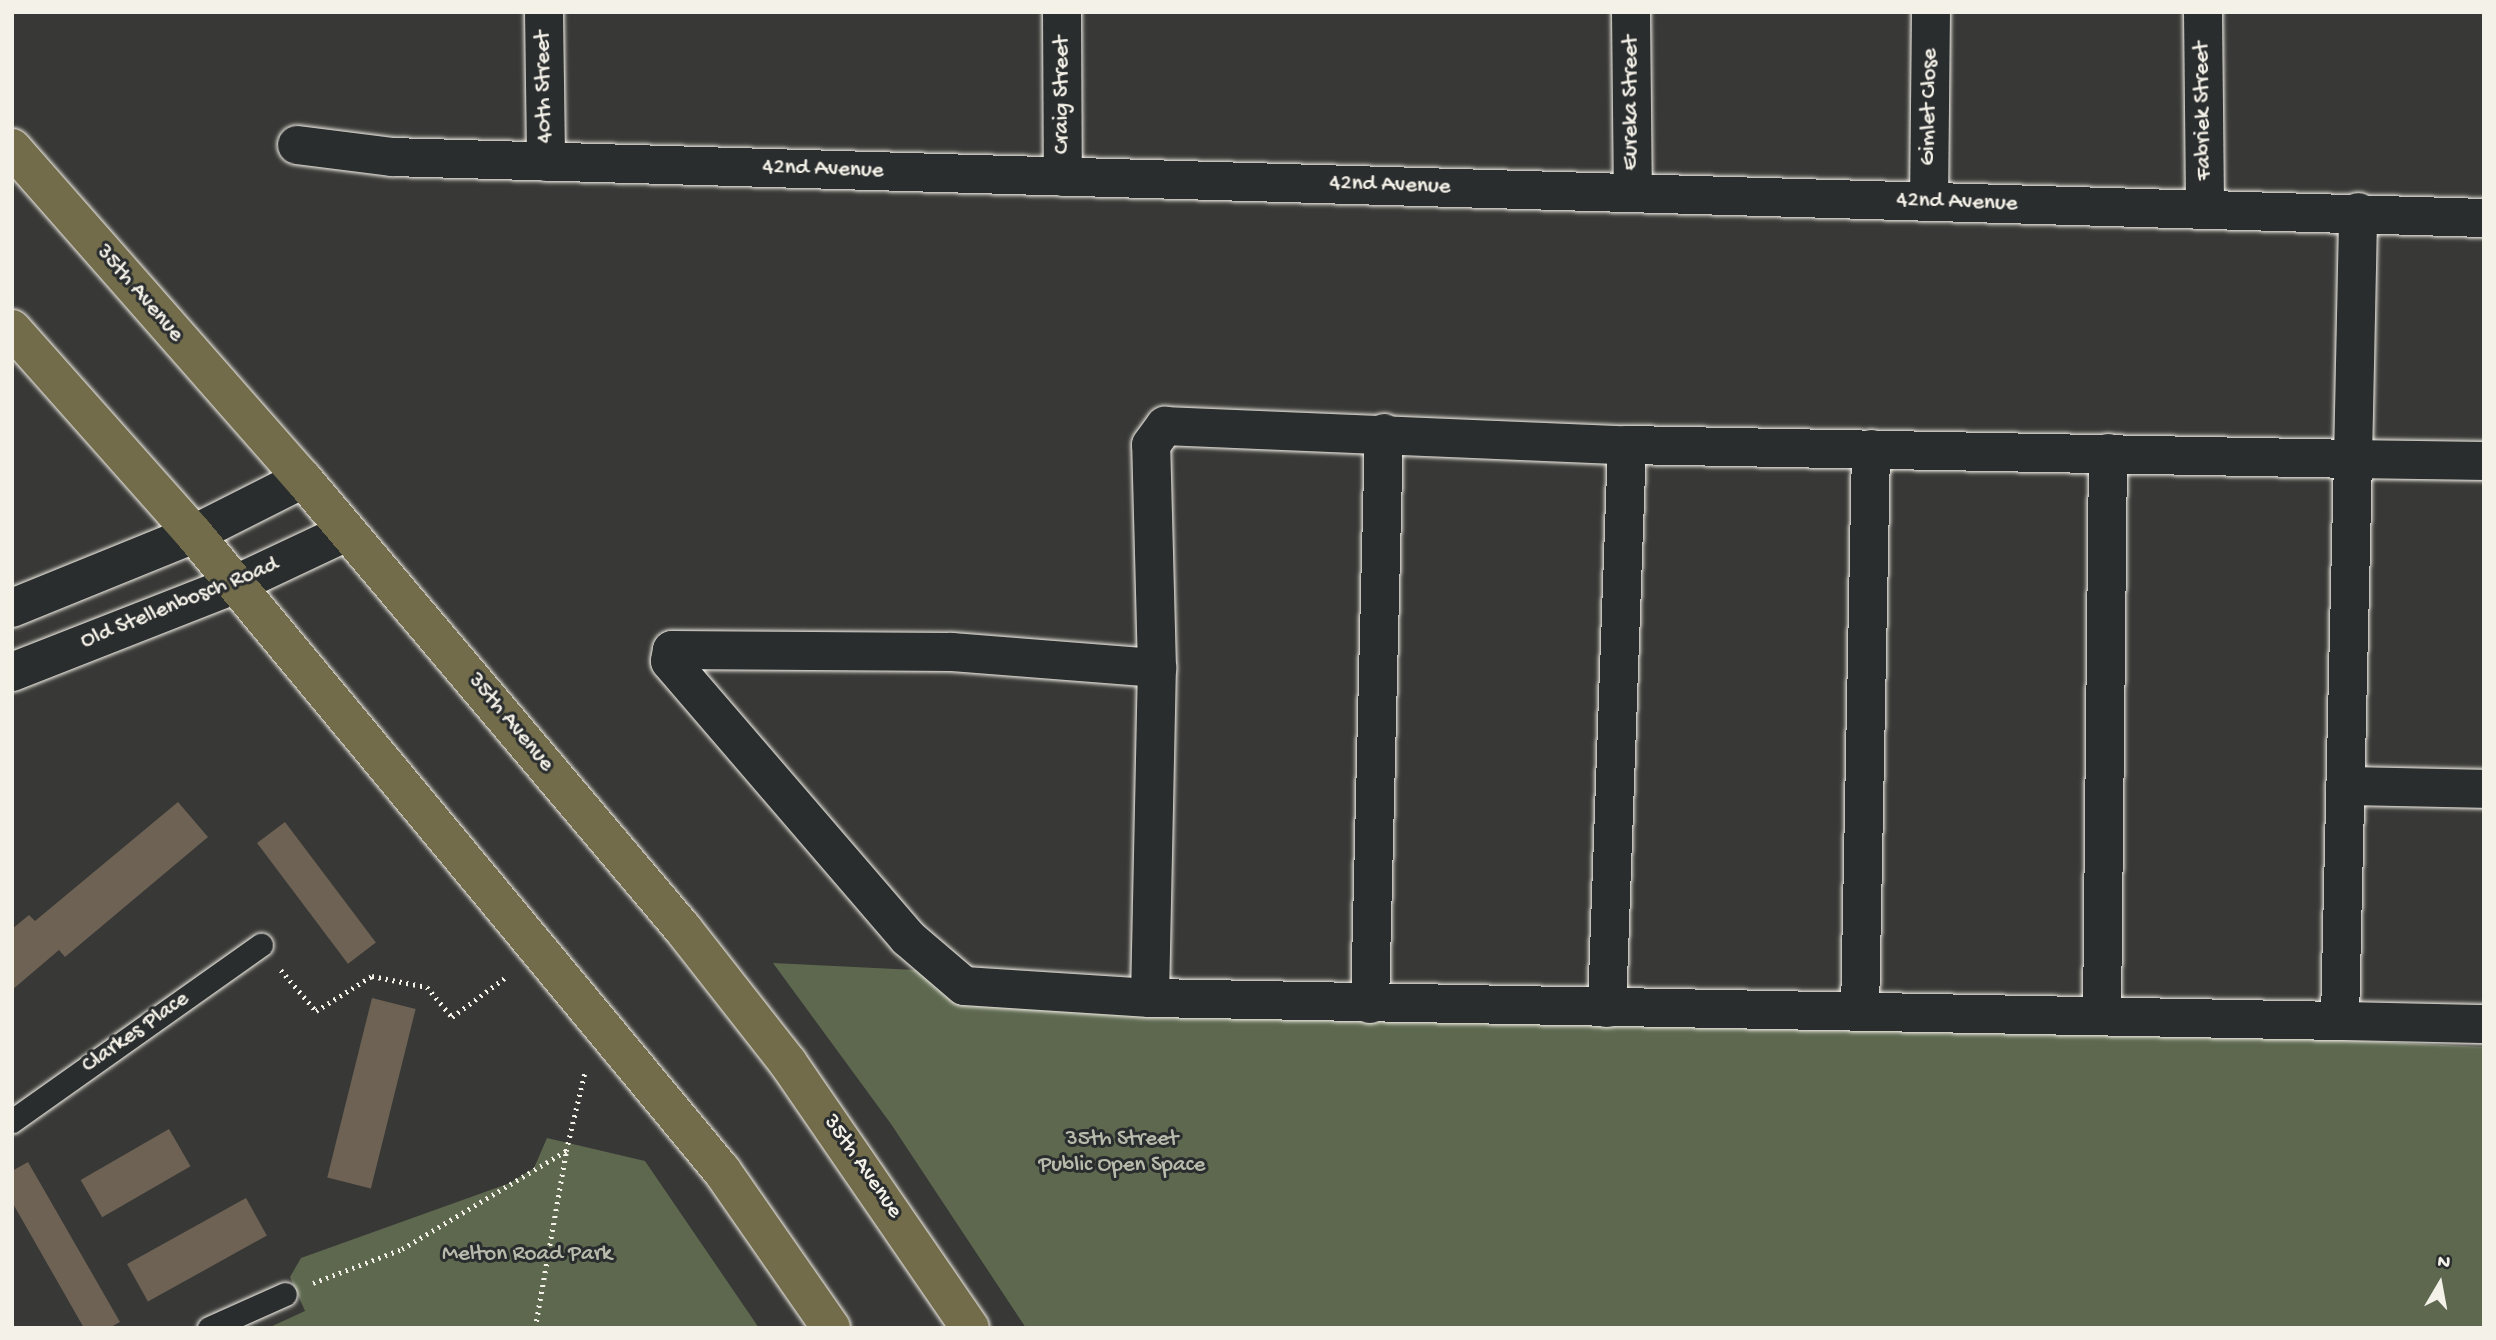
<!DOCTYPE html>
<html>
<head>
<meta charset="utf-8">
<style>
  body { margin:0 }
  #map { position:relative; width:2496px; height:1340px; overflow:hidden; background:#383836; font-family:"Gochi Hand",sans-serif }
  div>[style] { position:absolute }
  .green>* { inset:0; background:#5d684f }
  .building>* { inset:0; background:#6e6254; transform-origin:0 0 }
  .path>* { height:4.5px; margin-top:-2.25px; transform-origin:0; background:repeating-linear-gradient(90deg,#f4f1e8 0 2px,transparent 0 7px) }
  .roads { filter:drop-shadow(0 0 2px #f4f1e8) drop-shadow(0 0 2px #f4f1e8) }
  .lane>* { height:23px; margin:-11.5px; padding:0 11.5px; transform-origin:11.5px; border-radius:11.5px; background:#2a2d2e }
  .street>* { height:38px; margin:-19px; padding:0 19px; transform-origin:19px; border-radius:19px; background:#2a2d2e }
  .primary>* { height:38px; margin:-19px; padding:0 19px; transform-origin:19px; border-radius:19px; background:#726c4b }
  span { translate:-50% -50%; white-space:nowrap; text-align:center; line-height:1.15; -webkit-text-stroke:6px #2a2d2e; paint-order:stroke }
  .street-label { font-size:23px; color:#f4f1e8 }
  .park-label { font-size:23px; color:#b8baab }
  .frame { position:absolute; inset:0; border:14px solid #f4f1e8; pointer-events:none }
  .north { position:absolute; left:2405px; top:1249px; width:70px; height:70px; -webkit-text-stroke:5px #2a2d2e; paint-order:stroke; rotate:10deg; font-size:19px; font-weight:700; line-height:28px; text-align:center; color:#f4f1e8 }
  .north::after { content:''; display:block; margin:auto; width:24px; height:32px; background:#f4f1e8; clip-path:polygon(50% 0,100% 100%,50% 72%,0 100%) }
</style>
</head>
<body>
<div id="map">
  <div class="green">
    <div style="clip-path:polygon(773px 963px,2484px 1047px,2484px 1328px,1026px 1328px,891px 1124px)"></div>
    <div style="clip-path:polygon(547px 1138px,645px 1161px,759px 1328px,268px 1328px,305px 1311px,290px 1277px,301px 1258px,510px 1183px,534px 1168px)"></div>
  </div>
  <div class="building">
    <div style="clip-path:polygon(178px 802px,208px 837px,65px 957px,59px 950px,12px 990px,12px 929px,29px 915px,35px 921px)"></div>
    <div style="left:285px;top:822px;width:151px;height:35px;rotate:53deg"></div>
    <div style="left:372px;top:998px;width:45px;height:185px;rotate:14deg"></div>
    <div style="left:169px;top:1129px;width:43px;height:102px;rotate:60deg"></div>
    <div style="clip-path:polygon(28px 1162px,120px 1322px,109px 1328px,84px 1328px,12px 1202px,12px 1171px)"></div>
    <div style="left:246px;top:1198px;width:43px;height:136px;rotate:61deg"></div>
  </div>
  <div class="path">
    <div style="left:281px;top:970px;width:54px;rotate:49.5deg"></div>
    <div style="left:316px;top:1011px;width:66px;rotate:-32deg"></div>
    <div style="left:372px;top:976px;width:56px;rotate:11.3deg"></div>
    <div style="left:427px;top:987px;width:39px;rotate:50deg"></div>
    <div style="left:452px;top:1017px;width:67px;rotate:-36.5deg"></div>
    <div style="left:313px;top:1283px;width:95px;rotate:-20.9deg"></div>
    <div style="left:402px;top:1249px;width:191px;rotate:-30.9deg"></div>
    <div style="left:566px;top:1151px;width:82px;rotate:-76.6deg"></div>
    <div style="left:535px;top:1328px;width:179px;rotate:-80deg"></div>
  </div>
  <div class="roads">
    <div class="lane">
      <div style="left:12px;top:1121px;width:305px;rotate:-35.3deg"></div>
      <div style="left:209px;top:1328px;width:83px;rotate:-24.1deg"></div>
    </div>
    <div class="street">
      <div style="left:544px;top:12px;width:150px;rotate:89.2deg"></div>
      <div style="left:1062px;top:12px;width:165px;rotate:89.7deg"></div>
      <div style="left:1631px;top:12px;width:181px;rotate:89.4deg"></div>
      <div style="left:2203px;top:12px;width:198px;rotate:89.4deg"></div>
      <div style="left:297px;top:145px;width:96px;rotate:7.2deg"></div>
      <div style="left:392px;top:157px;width:2093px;rotate:1.67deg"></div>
      <div style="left:1929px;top:202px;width:190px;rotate:-89.4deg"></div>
      <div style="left:2484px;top:461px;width:131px;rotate:-179.1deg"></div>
      <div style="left:2353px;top:459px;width:562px;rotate:91.33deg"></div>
      <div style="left:2340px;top:1021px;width:144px;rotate:1.2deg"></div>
      <div style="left:12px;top:608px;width:196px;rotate:-22.1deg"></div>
      <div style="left:194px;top:534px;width:122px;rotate:-26.8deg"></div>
      <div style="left:12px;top:672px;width:236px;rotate:-21.4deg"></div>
      <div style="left:232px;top:586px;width:127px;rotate:-25.2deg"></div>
      <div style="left:2345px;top:786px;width:139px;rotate:1.2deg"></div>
      <div style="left:1150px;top:998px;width:186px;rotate:-176.3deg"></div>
      <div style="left:964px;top:986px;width:74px;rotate:-139.4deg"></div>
      <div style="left:908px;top:938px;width:365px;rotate:-130.7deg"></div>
      <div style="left:670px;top:661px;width:11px;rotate:-80deg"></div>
      <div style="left:672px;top:650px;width:280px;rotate:0.4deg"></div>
      <div style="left:952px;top:652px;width:206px;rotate:4.5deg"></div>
      <div style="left:1370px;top:1004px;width:571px;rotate:-88.6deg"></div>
      <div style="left:1607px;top:1008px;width:563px;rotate:-87.97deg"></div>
      <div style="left:1860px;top:1012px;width:563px;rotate:-88.88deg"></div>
      <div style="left:2102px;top:1015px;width:562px;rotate:-89.39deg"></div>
      <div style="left:2340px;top:1021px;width:1190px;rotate:-178.89deg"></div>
      <div style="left:1150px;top:998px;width:330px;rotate:-88.8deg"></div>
      <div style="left:1157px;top:668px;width:223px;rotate:-91.5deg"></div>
      <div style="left:1151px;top:445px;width:24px;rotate:-54deg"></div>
      <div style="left:1165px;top:426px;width:462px;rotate:2.4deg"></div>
      <div style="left:1627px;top:445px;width:726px;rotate:1.1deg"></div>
      <div style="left:2353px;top:459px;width:247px;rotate:-88.8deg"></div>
    </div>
    <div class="primary">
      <div style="left:12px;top:148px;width:441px;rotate:48.7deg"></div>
      <div style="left:303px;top:479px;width:589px;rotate:49.82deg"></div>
      <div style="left:683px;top:929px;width:170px;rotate:51.9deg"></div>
      <div style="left:788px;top:1063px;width:321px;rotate:55.5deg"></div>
      <div style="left:12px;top:329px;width:274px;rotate:48.4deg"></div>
      <div style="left:194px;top:534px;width:827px;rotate:50.35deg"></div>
      <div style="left:722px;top:1171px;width:191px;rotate:55.2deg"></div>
    </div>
  </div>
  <div class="street-label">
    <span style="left:545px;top:87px;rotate:-91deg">40th Street</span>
    <span style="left:1063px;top:95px;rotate:-90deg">Craig Street</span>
    <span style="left:1632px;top:103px;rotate:-90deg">Eureka Street</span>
    <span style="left:1930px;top:107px;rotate:-89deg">Gimlet Close</span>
    <span style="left:2204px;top:111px;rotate:-91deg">Fabriek Street</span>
    <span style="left:823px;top:170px;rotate:2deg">42nd Avenue</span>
    <span style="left:1390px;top:186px;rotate:2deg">42nd Avenue</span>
    <span style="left:1957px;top:203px;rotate:2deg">42nd Avenue</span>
    <span style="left:139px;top:294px;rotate:49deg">35th Avenue</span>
    <span style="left:180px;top:604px;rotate:-22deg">Old Stellenbosch Road</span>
    <span style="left:510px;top:723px;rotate:50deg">35th Avenue</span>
    <span style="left:136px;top:1033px;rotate:-35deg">Clarkes Place</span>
    <span style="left:862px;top:1167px;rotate:55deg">35th Avenue</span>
  </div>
  <div class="park-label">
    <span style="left:1122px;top:1153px">35th Street<br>Public Open Space</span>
    <span style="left:527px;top:1255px">Melton Road Park</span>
  </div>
  <div class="frame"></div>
  <div class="north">N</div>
</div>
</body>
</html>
